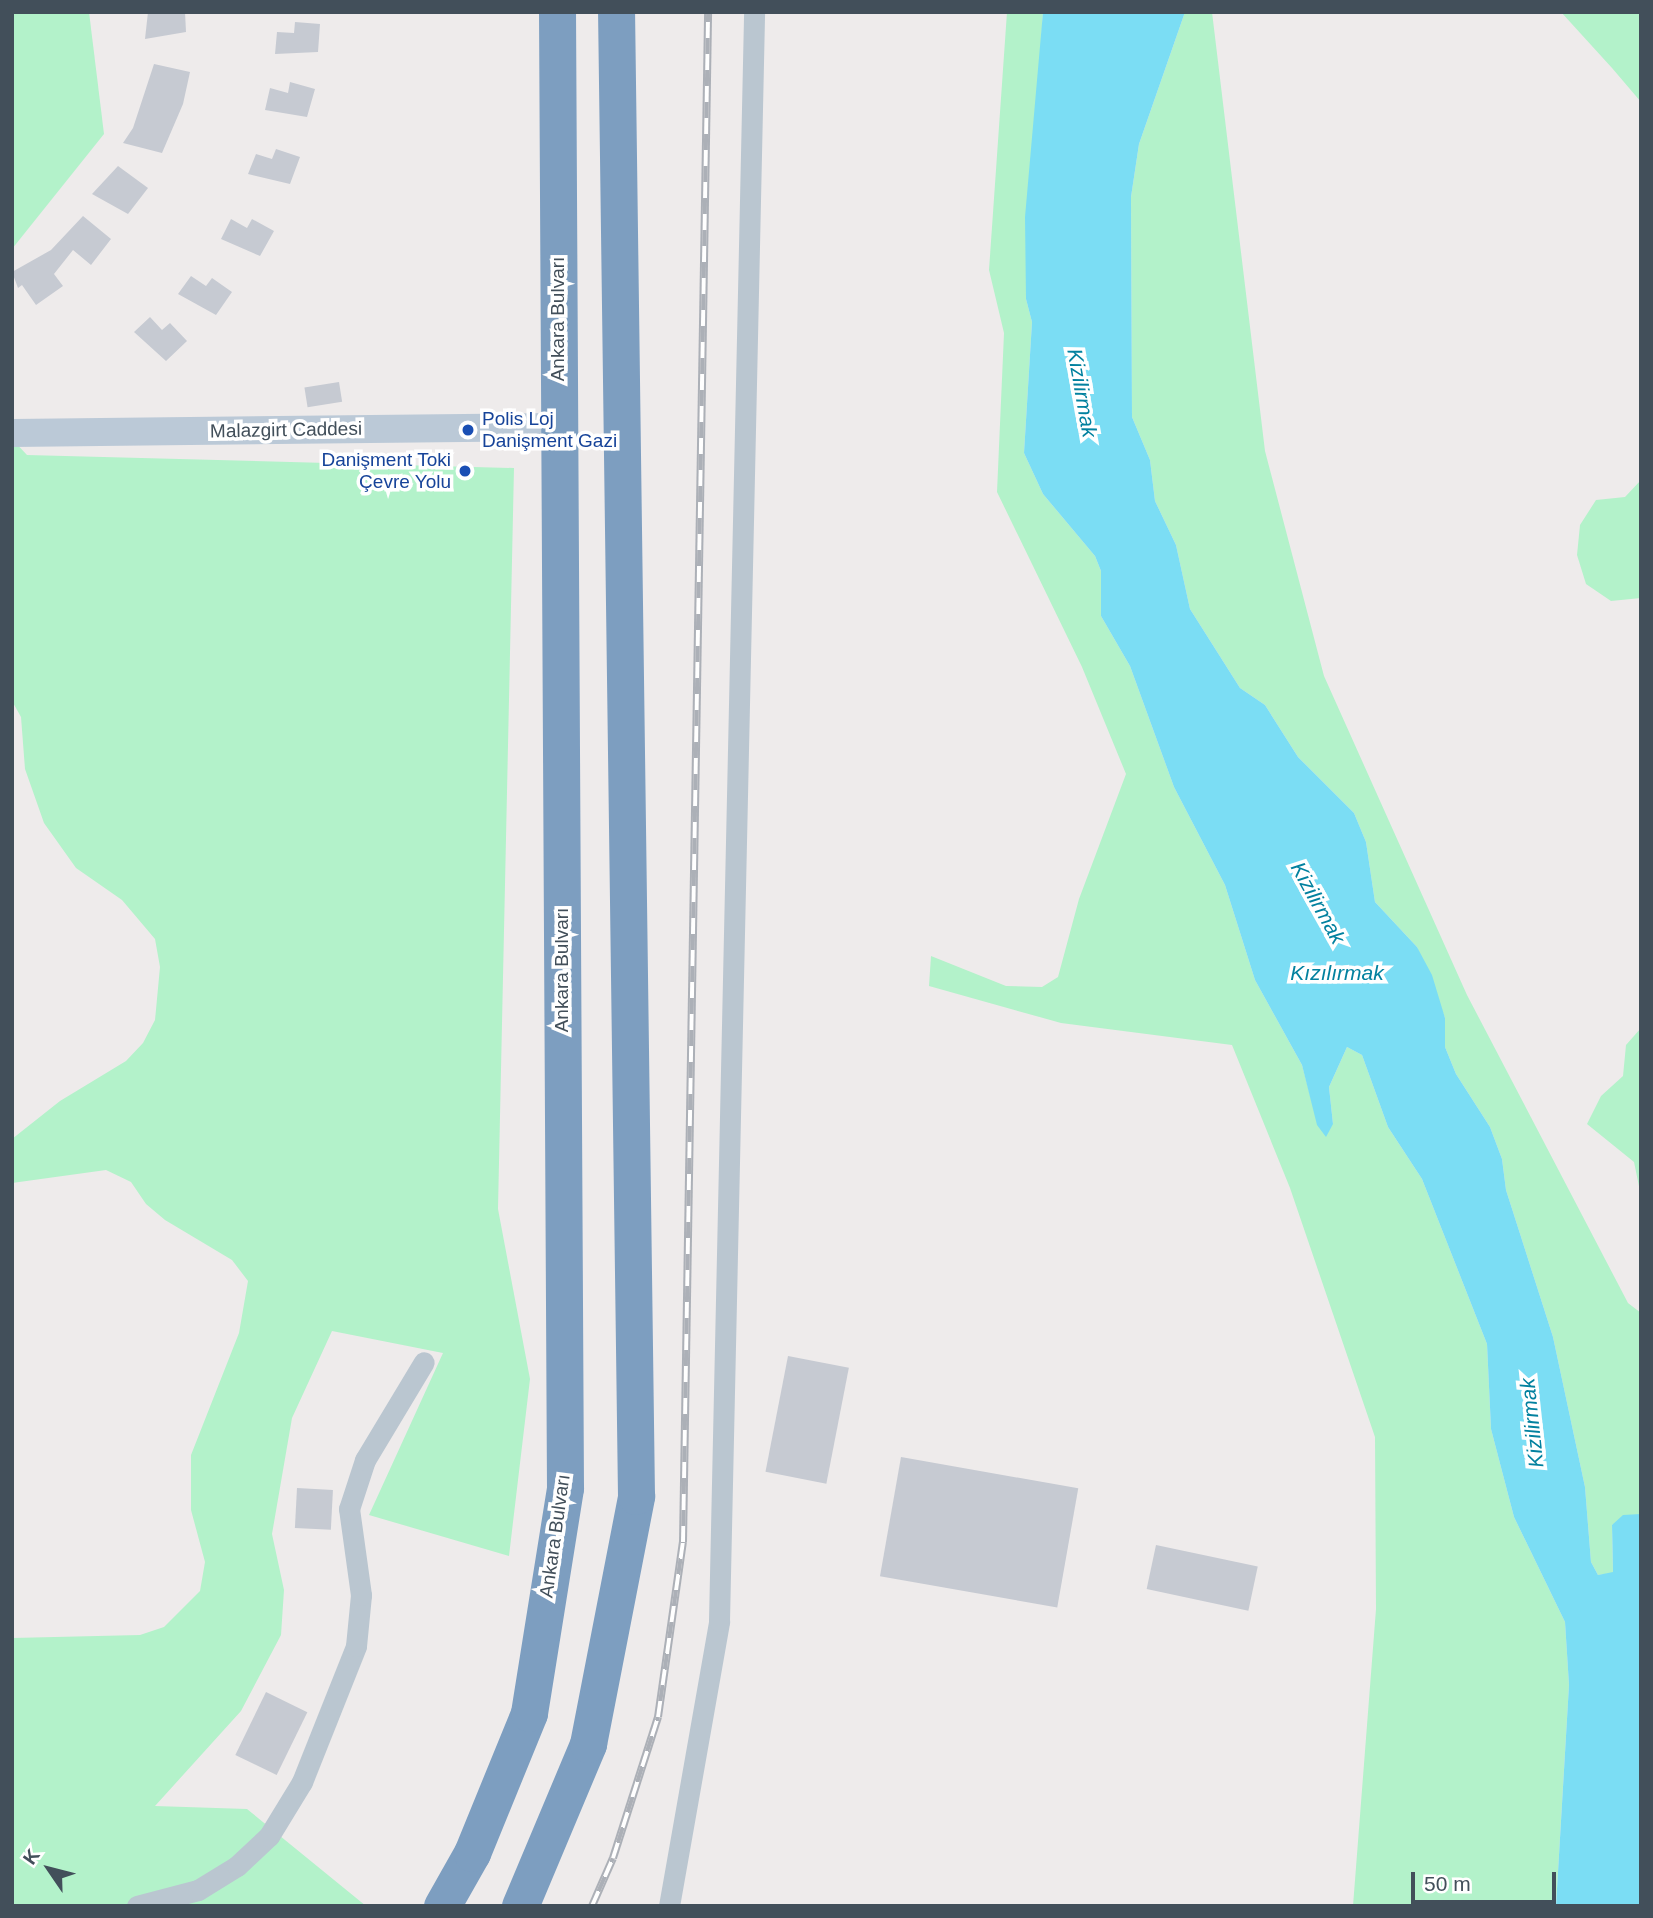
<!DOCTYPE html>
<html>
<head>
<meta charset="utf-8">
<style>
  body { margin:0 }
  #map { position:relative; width:1653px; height:1918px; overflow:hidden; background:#eeebeb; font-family:Helvetica,sans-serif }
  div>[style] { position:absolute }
  .green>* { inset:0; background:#b3f2ca }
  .water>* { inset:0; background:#7bddf4 }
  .building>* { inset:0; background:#c6cad2; transform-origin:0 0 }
  .street>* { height:21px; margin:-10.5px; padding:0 10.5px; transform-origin:10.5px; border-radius:10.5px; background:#bac6d0 }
  .secondary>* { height:28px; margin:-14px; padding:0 14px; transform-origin:14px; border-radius:14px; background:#bbc9d7 }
  .highway>* { height:37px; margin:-18.5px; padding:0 18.5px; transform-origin:18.5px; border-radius:18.5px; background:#7d9ec0 }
  .rail>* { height:8px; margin-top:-4px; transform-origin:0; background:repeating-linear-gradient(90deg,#fff 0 16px,#acb0b7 0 32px); box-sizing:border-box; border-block:2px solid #acb0b7 }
  .dots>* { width:19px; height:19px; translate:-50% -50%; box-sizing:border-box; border:4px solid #fff; border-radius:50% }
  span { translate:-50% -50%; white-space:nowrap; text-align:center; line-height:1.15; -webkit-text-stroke:7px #fff; paint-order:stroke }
  .street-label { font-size:19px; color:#424f5a }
  .transit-label { font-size:19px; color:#164399 }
  .left { translate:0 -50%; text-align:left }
  .right { translate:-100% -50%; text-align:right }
  .water-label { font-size:21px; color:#02819f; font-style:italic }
  .frame { position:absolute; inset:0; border:14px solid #424f5a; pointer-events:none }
  .north { position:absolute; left:14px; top:1834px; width:70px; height:70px; -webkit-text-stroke:5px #fff; paint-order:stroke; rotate:305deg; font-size:19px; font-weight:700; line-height:28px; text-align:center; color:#424f5a }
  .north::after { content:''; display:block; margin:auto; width:24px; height:32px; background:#424f5a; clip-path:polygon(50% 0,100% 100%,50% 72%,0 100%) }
  .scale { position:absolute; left:1411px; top:1872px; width:145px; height:32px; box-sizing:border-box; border:4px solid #424f5a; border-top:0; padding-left:9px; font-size:21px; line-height:24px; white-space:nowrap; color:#424f5a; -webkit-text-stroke:5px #fff; paint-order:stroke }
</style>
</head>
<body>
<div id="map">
  <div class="green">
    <div style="clip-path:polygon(12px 12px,89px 12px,104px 134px,12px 249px)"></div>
    <div style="clip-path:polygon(1007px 12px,1043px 12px,1026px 299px,1032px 322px,1024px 453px,1043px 494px,1095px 556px,1101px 571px,1101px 616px,1130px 666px,1174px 787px,1225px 885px,1255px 980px,1302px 1065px,1318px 1125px,1333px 1124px,1329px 1087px,1347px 1047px,1362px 1055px,1388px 1127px,1422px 1179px,1487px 1344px,1491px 1429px,1514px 1517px,1565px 1622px,1569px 1685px,1556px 1906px,1353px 1906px,1376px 1609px,1375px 1437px,1290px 1188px,1232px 1045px,1061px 1023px,929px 986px,931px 956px,1006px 986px,1042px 987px,1058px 977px,1079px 899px,1126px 774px,1082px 667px,997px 492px,1004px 333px,989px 270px)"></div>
    <div style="clip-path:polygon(1185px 12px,1212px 12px,1265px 451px,1324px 676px,1467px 995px,1628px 1303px,1641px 1313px,1641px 1514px,1612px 1525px,1613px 1573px,1598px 1575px,1591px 1562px,1585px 1487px,1553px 1337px,1506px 1190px,1502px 1159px,1490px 1127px,1456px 1074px,1445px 1047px,1445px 1018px,1417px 947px,1375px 902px,1366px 842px,1354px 813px,1298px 757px,1265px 705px,1240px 688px,1190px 609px,1176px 545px,1155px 501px,1150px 460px,1132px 417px,1131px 197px,1139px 144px)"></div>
    <div style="clip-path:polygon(1561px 12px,1641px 12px,1641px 102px,1612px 68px)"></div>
    <div style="clip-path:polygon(12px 439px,27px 455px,514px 468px,498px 1209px,530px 1379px,509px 1556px,369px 1515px,443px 1353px,332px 1331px,292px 1418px,272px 1534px,284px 1590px,281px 1635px,241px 1711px,155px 1806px,247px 1809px,366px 1906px,12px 1906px,12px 1638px,140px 1635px,164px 1627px,200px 1591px,205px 1562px,191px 1510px,191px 1455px,239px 1333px,248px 1281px,232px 1260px,165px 1220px,146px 1204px,131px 1182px,106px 1170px,12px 1183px,12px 1139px,60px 1101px,126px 1061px,143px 1043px,155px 1020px,160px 967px,155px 939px,122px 900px,76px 868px,44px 823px,25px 769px,21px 717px,12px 701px)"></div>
    <div style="clip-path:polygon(1641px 480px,1641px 598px,1611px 601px,1586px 584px,1577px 555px,1580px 525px,1596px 500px,1625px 497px)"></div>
    <div style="clip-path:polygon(1641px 1028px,1641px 1196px,1634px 1162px,1587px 1124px,1601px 1096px,1623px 1076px,1626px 1045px)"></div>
  </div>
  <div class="water">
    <div style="clip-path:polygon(1043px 12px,1185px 12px,1139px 144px,1131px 197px,1132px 417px,1150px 460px,1155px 501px,1176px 545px,1190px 609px,1240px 688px,1265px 705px,1298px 757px,1354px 813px,1366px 842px,1375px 902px,1417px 947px,1432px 975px,1445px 1018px,1445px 1047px,1456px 1074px,1490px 1127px,1502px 1159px,1506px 1190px,1553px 1337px,1585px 1487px,1591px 1562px,1598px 1575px,1613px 1572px,1612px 1525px,1623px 1515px,1641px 1514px,1641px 1906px,1556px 1906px,1569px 1685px,1565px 1622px,1514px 1517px,1491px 1429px,1487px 1344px,1422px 1179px,1388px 1127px,1362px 1055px,1347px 1047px,1329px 1087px,1333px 1124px,1326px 1137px,1317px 1125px,1302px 1065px,1255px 980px,1225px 885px,1174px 787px,1130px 666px,1101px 616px,1101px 571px,1095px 556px,1043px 494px,1024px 453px,1032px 322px,1026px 299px,1025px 217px)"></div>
  </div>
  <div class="building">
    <div style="clip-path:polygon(148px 12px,185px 12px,186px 32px,145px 39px)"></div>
    <div style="clip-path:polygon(295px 22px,320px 24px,318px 52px,275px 54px,277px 32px,294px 33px)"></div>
    <div style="clip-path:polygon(154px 64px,190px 72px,183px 104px,162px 153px,123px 143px,133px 128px)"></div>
    <div style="clip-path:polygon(290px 82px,315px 89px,307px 117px,265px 110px,270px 88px,288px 93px)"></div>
    <div style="clip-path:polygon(276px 149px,300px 157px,290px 184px,248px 174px,256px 154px,272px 159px)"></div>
    <div style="clip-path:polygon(118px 166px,148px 188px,128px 214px,92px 194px)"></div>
    <div style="clip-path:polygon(83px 216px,111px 239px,91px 265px,73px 250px,54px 274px,63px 286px,36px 305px,22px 285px,18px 288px,12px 272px,51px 250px)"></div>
    <div style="clip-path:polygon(231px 219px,247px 228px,252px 219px,274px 231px,260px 256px,221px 239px)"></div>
    <div style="clip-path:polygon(191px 276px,206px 286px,212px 278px,232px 292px,216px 315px,178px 294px)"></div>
    <div style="clip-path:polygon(150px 317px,162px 330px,170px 323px,187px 341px,166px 361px,134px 332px)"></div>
    <div style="left:339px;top:382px;width:20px;height:35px;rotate:81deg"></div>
    <div style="left:788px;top:1356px;width:62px;height:118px;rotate:11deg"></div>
    <div style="left:901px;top:1457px;width:180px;height:121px;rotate:10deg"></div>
    <div style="left:297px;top:1488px;width:36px;height:40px;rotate:3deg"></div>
    <div style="left:1156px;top:1545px;width:104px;height:45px;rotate:12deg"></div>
    <div style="left:266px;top:1692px;width:46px;height:70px;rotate:26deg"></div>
  </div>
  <div class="street">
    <div style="left:137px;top:1906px;width:63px;rotate:-14.7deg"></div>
    <div style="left:198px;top:1890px;width:46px;rotate:-31.6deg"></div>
    <div style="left:237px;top:1866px;width:44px;rotate:-43.2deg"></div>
    <div style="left:269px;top:1836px;width:63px;rotate:-58.6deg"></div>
    <div style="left:302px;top:1782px;width:146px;rotate:-68.3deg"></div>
    <div style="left:356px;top:1646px;width:51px;rotate:-84.4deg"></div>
    <div style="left:361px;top:1595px;width:87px;rotate:-97.9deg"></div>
    <div style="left:349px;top:1509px;width:52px;rotate:-71.9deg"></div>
    <div style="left:365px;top:1460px;width:114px;rotate:-59deg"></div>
    <div style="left:669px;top:1906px;width:289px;rotate:-80deg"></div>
    <div style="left:719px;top:1621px;width:1609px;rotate:-88.75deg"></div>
  </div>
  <div class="secondary">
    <div style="left:12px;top:433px;width:547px;rotate:-0.63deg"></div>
  </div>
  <div class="highway">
    <div style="left:442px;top:1906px;width:61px;rotate:-60.5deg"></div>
    <div style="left:472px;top:1853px;width:151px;rotate:-67.8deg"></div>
    <div style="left:529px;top:1713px;width:228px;rotate:-80.9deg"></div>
    <div style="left:565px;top:1488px;width:1476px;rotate:-90.31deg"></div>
    <div style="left:520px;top:1906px;width:176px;rotate:-67.2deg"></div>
    <div style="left:588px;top:1744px;width:253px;rotate:-79deg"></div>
    <div style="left:636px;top:1496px;width:1484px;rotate:-90.77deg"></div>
  </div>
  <div class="rail">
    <div style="left:592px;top:1906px;width:52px;rotate:-66.4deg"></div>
    <div style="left:613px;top:1858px;width:148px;rotate:-72.3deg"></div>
    <div style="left:658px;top:1717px;width:177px;rotate:-81.9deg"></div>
    <div style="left:683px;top:1542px;width:1530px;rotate:-89.06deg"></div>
  </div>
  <div class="dots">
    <div style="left:468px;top:430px;background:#1a4fb4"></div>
    <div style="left:465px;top:471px;background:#1a4fb4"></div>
  </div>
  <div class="street-label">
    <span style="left:558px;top:319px;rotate:-90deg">Ankara Bulvarı</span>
    <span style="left:286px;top:430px;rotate:-1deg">Malazgirt Caddesi</span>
    <span style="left:562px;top:970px;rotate:-90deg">Ankara Bulvarı</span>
    <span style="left:555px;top:1536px;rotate:-82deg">Ankara Bulvarı</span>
  </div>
  <div class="transit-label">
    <span class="left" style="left:482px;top:430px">Polis Loj<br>Danişment Gazi</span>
    <span class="right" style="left:451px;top:471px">Danişment Toki<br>Çevre Yolu</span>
  </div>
  <div class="water-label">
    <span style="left:1082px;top:393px;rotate:80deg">Kizilirmak</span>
    <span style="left:1318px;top:903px;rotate:61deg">Kizilirmak</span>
    <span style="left:1337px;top:973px">Kızılırmak</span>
    <span style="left:1532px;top:1423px;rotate:-96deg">Kizilirmak</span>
  </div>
  <div class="frame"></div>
  <div class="north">K</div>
  <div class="scale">50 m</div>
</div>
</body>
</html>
